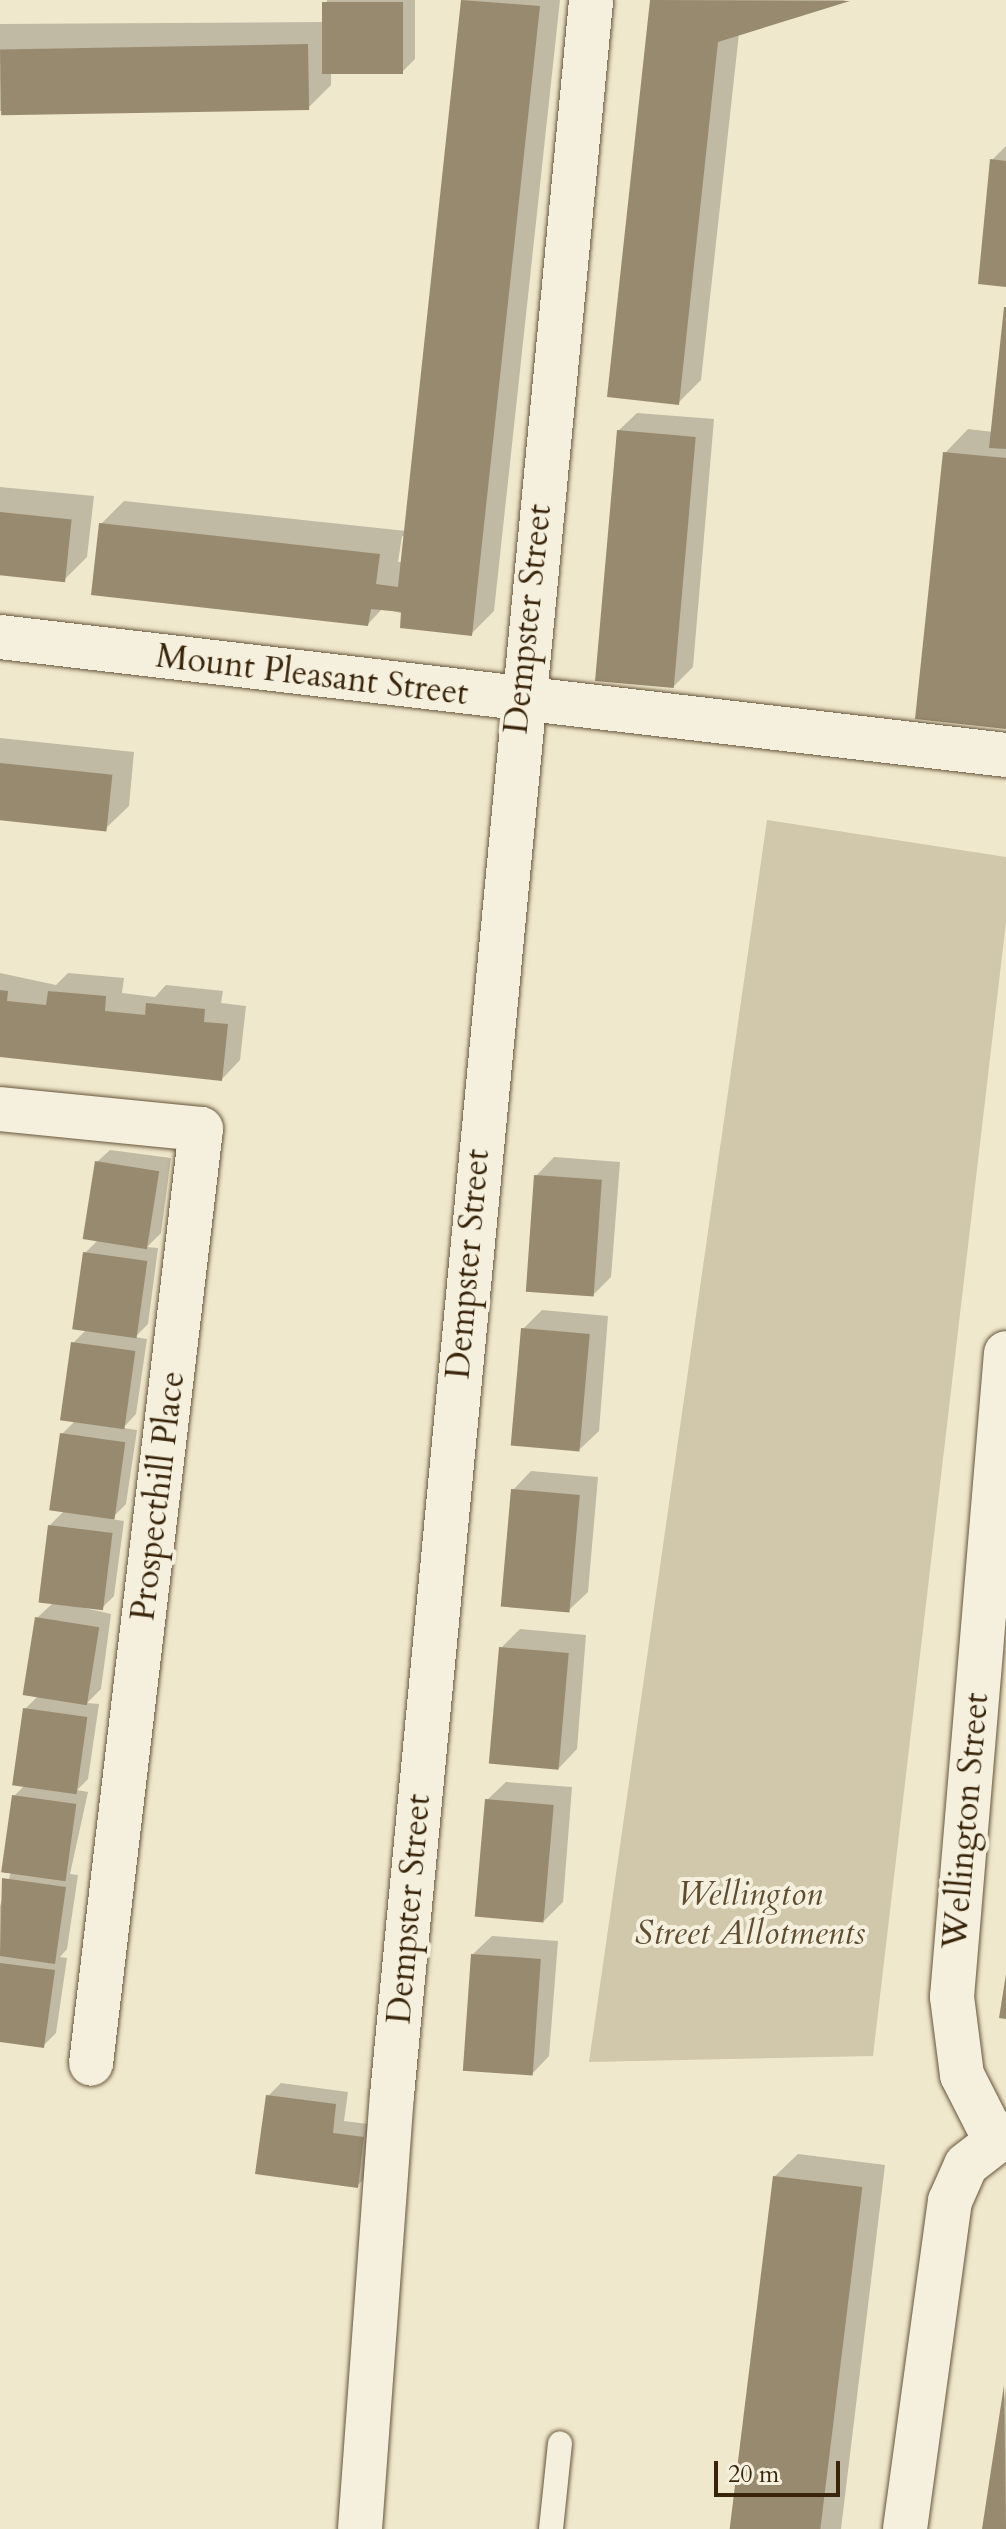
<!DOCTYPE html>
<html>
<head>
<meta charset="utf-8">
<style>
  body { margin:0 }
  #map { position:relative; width:1006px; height:2529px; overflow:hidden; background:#f0e8cc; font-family:Cardo,serif }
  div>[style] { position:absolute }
  .green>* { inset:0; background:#d1c7ab }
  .shadow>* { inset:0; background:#0003 }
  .building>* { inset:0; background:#988a6e; transform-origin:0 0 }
  .roads { filter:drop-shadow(0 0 2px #67553a) drop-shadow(0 0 2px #67553a) }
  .lane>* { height:24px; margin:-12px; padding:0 12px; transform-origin:12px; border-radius:12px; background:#f5f0de }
  .street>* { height:44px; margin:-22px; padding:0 22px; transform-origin:22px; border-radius:22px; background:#f5f0de }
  span { translate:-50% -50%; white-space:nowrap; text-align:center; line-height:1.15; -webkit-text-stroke:8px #f5f0de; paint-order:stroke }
  .street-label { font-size:34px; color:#392409 }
  .park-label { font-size:34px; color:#5f4d32; font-style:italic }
  .scale { position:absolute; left:714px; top:2461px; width:126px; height:36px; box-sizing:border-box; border:4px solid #392409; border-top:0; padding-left:10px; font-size:24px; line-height:28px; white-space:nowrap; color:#392409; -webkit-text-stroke:6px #f5f0de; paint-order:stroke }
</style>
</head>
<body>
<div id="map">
  <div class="green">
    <div style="clip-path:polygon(767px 820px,1006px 857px,1006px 922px,873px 2056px,589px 2062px)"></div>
  </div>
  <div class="shadow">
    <div style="clip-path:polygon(327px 0,415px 0,415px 59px,402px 72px,331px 73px,331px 85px,308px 108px,0 111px,0 24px,324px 22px)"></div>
    <div style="clip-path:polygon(evenodd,463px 0,560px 0,494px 611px,471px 634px,383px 608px,368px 624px,101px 524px,124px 501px,406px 531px,463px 0,402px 536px,405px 537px,403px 562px,398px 562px,402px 536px)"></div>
    <div style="clip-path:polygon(653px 0,846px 0,739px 33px,701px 380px,678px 403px,609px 395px)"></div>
    <div style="clip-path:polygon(1006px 146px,1006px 285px,992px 160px)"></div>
    <div style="clip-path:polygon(1006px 307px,1006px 727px,945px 453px,968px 429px,993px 432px)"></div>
    <div style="clip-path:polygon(637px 413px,714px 419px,693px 667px,674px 686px,618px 431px)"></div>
    <div style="clip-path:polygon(0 487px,94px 496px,87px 557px,64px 580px,0 573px)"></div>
    <div style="clip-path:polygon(0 738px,134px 752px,129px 806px,105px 829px,0 818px)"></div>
    <div style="clip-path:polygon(0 973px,56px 985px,68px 973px,124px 978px,122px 993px,155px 997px,166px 985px,223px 991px,221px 1003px,246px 1006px,240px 1060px,222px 1079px,0 1055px)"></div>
    <div style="clip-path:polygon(110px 1150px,171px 1158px,161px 1233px,147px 1247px,158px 1248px,148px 1324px,135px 1337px,147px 1339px,136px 1414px,123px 1428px,137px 1430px,126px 1504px,111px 1519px,124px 1521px,114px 1596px,101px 1609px,67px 1604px,111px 1614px,101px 1689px,87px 1703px,99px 1704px,88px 1779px,77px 1790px,88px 1792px,70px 1874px,78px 1875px,67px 1949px,60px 1957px,67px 1958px,56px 2033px,43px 2046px,0 2040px,0 1906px,11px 1872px,14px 1796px,25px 1785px,25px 1709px,39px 1695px,37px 1618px,54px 1602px,50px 1525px,65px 1510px,62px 1434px,76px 1420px,73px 1343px,87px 1329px,85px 1253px,99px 1239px,97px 1162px)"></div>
    <div style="clip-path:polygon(554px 1157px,620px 1162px,611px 1277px,592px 1296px,536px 1176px)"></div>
    <div style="clip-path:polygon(542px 1310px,608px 1316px,599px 1431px,580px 1449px,523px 1329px)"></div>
    <div style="clip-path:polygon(531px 1471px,598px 1477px,588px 1592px,569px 1610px,513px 1490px)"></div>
    <div style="clip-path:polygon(520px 1629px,586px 1635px,577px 1749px,559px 1768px,501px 1648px)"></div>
    <div style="clip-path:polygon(506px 1782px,572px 1787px,563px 1902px,544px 1921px,487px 1800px)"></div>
    <div style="clip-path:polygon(492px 1936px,558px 1941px,549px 2056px,531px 2075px,473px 1954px)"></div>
    <div style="clip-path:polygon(281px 2083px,348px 2092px,344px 2121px,376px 2125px,370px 2173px,357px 2186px,268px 2096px)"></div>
    <div style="clip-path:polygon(798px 2154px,885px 2165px,841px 2529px,732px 2529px,774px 2177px)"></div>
    <div style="clip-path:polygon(1006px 2387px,1006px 2529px,984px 2529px)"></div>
  </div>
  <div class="building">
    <div style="clip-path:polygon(461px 0,540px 6px,472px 636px,400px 628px,401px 612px,371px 609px,368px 626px,91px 595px,99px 523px,380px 554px,376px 584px,398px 587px)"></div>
    <div style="clip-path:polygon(650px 0,850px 1px,718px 42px,679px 405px,607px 397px)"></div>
    <div style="left:403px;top:2px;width:72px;height:81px;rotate:90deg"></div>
    <div style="left:308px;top:44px;width:66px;height:308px;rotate:89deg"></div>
    <div style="clip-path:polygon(990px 159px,1006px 161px,1006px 287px,978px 284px)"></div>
    <div style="clip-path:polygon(1004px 307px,1006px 307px,1006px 449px,989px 448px)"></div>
    <div style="left:617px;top:430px;width:79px;height:252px;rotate:5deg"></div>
    <div style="clip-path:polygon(943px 452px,1006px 458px,1006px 729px,915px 719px)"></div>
    <div style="left:0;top:512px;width:72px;height:63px;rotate:6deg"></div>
    <div style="left:0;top:763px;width:113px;height:57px;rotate:6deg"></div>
    <div style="clip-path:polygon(0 990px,8px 991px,7px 1001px,46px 1005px,48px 991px,106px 996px,105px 1011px,145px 1015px,146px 1003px,205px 1009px,204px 1022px,228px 1024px,222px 1081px,0 1057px)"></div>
    <div style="left:95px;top:1161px;width:65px;height:79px;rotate:9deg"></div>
    <div style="left:534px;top:1175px;width:68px;height:117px;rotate:4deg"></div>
    <div style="left:83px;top:1252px;width:65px;height:78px;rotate:8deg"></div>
    <div style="left:521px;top:1328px;width:69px;height:118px;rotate:5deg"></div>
    <div style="left:71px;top:1342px;width:65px;height:79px;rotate:8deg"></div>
    <div style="left:60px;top:1433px;width:66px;height:78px;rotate:8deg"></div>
    <div style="left:511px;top:1489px;width:69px;height:118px;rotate:5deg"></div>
    <div style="left:48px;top:1525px;width:65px;height:78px;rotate:7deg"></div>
    <div style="left:35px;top:1617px;width:65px;height:79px;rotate:9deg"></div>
    <div style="left:499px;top:1647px;width:70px;height:117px;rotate:5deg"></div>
    <div style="left:23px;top:1708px;width:65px;height:78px;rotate:8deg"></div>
    <div style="left:12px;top:1795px;width:65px;height:78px;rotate:8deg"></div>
    <div style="left:485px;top:1799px;width:69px;height:118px;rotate:5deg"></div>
    <div style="clip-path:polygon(2px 1878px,66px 1887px,55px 1964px,0 1956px)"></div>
    <div style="left:471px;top:1954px;width:70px;height:117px;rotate:4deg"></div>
    <div style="clip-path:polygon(0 1963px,55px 1970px,44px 2048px,0 2042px)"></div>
    <div style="clip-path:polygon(1006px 1974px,1006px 2019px,999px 2018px)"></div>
    <div style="clip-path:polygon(266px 2095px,336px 2104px,333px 2133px,364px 2137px,358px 2188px,255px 2174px)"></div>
    <div style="left:773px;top:2176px;width:90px;height:356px;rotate:7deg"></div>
    <div style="clip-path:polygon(1004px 2385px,1006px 2529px,982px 2529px)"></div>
  </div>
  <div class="roads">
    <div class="lane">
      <div style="left:551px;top:2529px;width:86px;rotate:-84deg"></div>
    </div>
    <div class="street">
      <div style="left:0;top:637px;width:1013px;rotate:6.69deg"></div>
      <div style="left:0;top:1109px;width:202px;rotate:5.7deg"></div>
      <div style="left:201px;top:1129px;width:941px;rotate:96.71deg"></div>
      <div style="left:994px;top:2138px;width:71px;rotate:-116.9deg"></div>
      <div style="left:962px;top:2075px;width:79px;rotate:-97.3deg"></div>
      <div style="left:952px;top:1997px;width:646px;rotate:-85.21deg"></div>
      <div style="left:360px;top:2529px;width:435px;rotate:-85.8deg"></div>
      <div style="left:392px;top:2095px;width:2104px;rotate:-84.57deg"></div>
      <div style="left:905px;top:2529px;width:331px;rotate:-82.2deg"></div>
      <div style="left:950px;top:2201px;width:39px;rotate:-66deg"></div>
      <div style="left:966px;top:2165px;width:51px;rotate:-37.8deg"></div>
    </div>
  </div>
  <div class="street-label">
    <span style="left:528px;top:619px;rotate:-84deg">Dempster Street</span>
    <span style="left:312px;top:675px;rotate:7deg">Mount Pleasant Street</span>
    <span style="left:468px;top:1264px;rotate:-85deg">Dempster Street</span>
    <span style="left:158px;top:1496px;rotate:-83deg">Prospecthill Place</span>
    <span style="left:966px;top:1821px;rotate:-85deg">Wellington Street</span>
    <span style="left:409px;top:1909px;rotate:-85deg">Dempster Street</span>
  </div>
  <div class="park-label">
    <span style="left:750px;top:1914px">Wellington<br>Street Allotments</span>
  </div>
  <div class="scale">20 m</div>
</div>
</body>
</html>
